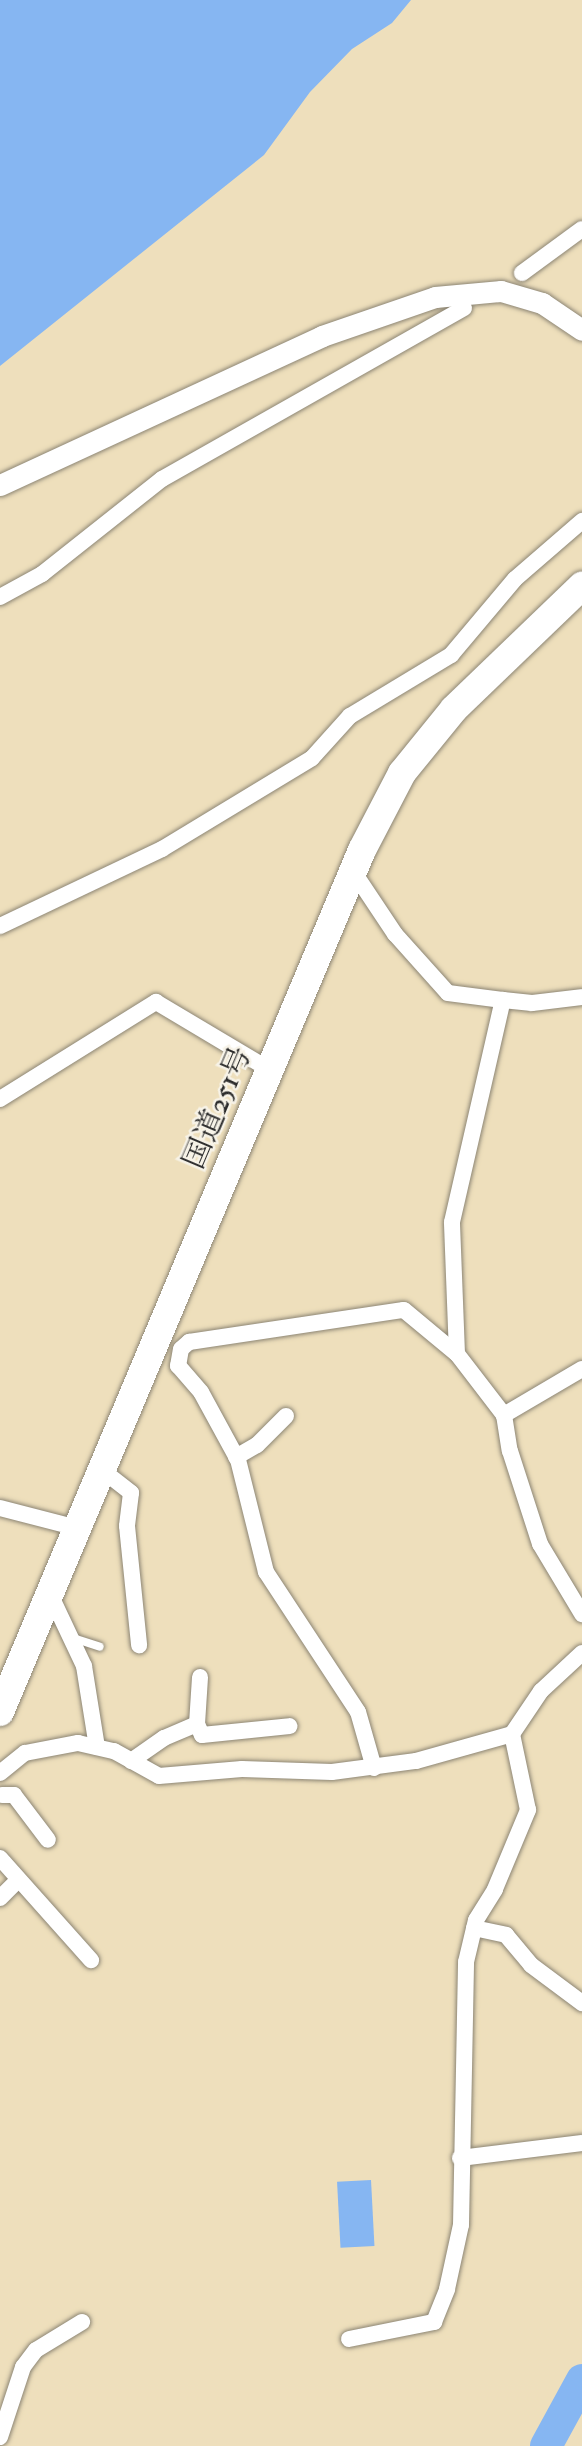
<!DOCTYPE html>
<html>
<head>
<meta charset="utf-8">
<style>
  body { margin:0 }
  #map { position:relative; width:582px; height:2446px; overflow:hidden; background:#eedfbc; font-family:"IM FELL Double Pica","Noto Serif JP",serif }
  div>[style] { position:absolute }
  .water>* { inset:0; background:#86b6f2; transform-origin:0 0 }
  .river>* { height:32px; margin:-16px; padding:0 16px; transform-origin:16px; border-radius:16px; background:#86b6f2 }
  .roads { filter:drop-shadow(0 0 2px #8c8574) drop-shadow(0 0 2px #8c8574) }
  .lane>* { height:8px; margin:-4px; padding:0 4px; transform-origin:4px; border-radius:4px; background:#fff }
  .street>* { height:16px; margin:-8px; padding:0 8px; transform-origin:8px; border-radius:8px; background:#fff }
  .secondary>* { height:21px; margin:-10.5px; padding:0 10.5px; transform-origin:10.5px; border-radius:10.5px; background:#fff }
  .highway>* { height:28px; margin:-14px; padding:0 14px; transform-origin:14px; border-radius:14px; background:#fff }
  span { translate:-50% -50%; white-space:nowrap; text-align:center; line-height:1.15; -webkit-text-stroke:5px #f7f3e8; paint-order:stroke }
  .street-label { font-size:30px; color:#2b2b2b }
</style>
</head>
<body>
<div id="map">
  <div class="water">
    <div style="clip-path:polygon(0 0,411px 0,392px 23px,352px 49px,310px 92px,264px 155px,0 366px)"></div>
    <div style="left:371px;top:2180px;width:66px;height:34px;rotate:87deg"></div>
  </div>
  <div class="river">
    <div style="left:546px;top:2446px;width:75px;rotate:-61.4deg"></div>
  </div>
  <div class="roads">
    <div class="lane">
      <div style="left:73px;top:1638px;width:28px;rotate:18deg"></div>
    </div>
    <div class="street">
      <div style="left:522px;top:273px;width:74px;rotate:-36.3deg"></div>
      <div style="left:0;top:597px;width:48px;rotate:-28.7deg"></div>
      <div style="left:42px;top:574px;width:153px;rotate:-38.4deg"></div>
      <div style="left:162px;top:479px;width:347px;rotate:-29.5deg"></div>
      <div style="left:353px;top:871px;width:76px;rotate:56.3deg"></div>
      <div style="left:395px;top:934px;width:79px;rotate:48.1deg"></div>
      <div style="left:448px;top:993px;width:55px;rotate:7.3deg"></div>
      <div style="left:0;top:926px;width:179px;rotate:-25.4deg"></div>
      <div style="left:162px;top:849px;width:175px;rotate:-31.2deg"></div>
      <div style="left:312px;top:758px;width:57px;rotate:-47.9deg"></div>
      <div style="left:350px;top:716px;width:118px;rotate:-31.1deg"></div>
      <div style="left:451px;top:655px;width:99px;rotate:-49.9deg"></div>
      <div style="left:515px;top:579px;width:89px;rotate:-40.9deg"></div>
      <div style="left:0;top:1099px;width:184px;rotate:-31.9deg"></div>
      <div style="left:156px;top:1002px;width:133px;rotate:30.8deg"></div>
      <div style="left:582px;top:1369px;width:91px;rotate:149.5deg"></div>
      <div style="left:504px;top:1415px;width:36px;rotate:81deg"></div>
      <div style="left:510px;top:1451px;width:98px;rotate:72.1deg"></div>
      <div style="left:540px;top:1544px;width:82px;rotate:59deg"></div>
      <div style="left:504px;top:1415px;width:77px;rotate:-127.6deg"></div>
      <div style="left:457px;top:1354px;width:132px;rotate:-92.2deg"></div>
      <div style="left:452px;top:1222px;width:228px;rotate:-77.1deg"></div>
      <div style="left:503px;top:1000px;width:29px;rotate:6deg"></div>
      <div style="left:532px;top:1003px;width:50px;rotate:-6.8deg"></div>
      <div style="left:236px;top:1457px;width:24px;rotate:-30deg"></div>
      <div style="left:257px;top:1445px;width:41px;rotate:-45deg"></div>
      <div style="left:102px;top:1470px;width:37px;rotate:38deg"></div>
      <div style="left:131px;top:1493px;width:33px;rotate:97deg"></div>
      <div style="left:127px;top:1526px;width:120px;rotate:84.2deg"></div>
      <div style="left:0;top:1508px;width:81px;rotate:14.4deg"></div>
      <div style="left:50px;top:1594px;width:80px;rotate:64.7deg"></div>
      <div style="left:84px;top:1666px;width:82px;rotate:80.9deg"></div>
      <div style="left:197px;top:1724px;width:47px;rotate:-86.3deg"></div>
      <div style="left:131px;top:1761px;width:40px;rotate:-34.9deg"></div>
      <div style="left:164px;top:1738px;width:36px;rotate:-23deg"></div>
      <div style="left:197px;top:1724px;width:12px;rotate:66deg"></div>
      <div style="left:202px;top:1735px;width:88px;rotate:-5.8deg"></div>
      <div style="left:374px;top:1768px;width:58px;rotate:-105.9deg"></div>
      <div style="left:358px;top:1712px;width:168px;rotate:-123.3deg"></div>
      <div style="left:266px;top:1572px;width:115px;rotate:-104deg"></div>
      <div style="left:238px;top:1460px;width:77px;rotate:-118.6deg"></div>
      <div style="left:201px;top:1392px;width:35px;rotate:-131deg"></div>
      <div style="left:178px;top:1366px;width:17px;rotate:-80deg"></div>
      <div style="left:181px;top:1349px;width:11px;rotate:-41deg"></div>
      <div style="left:189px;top:1342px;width:217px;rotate:-8.5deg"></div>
      <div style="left:404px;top:1310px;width:69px;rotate:39.7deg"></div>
      <div style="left:0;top:1773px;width:32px;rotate:-39deg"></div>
      <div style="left:25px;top:1753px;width:54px;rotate:-10.7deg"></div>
      <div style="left:78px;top:1743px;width:37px;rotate:13deg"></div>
      <div style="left:114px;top:1751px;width:51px;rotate:29.1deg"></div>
      <div style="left:159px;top:1776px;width:83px;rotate:-4.8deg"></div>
      <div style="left:242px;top:1769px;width:90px;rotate:1.9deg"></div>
      <div style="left:332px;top:1772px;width:85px;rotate:-7.5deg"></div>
      <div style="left:416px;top:1761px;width:100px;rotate:-15.7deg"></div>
      <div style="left:512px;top:1734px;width:52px;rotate:-56deg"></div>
      <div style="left:541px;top:1691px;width:56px;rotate:-42.8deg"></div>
      <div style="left:2px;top:1795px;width:12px"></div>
      <div style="left:14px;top:1795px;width:56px;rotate:52.9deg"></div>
      <div style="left:0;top:1858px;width:137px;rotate:48.3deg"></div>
      <div style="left:0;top:1898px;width:25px;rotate:-45deg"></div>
      <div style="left:474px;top:1928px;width:33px;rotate:12deg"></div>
      <div style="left:506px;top:1935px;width:39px;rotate:50deg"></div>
      <div style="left:531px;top:1965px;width:64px;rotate:36.7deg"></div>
      <div style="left:460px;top:2158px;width:123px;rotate:-7deg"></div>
      <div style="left:349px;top:2339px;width:87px;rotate:-11.3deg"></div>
      <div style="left:434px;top:2322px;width:35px;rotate:-68deg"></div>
      <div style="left:447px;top:2289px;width:66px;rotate:-77.7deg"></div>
      <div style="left:461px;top:2225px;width:263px;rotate:-88.9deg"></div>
      <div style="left:466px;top:1962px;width:43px;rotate:-76.6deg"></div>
      <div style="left:476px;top:1920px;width:36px;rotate:-58deg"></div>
      <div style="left:495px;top:1889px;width:86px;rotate:-67.3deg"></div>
      <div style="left:528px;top:1810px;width:78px;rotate:-101.9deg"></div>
      <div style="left:0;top:2437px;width:74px;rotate:-71.8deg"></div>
      <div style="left:23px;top:2367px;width:21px;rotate:-53deg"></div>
      <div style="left:36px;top:2350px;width:54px;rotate:-31.3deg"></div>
    </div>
    <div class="secondary">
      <div style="left:0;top:485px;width:355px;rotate:-24.8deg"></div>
      <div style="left:322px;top:336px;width:120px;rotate:-19deg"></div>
      <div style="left:435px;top:297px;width:66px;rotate:-5.2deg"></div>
      <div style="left:501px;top:291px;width:43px;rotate:16.3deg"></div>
      <div style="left:542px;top:303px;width:48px;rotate:34deg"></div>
    </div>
    <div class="highway">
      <div style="left:0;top:1712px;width:935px;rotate:-67.22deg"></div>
      <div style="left:362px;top:850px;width:87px;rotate:-62.5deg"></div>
      <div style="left:402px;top:773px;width:82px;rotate:-50.9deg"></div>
      <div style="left:454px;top:709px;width:178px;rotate:-43.9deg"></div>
    </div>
  </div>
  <div class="street-label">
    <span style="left:218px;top:1108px;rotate:-67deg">国道251号</span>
  </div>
</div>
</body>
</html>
